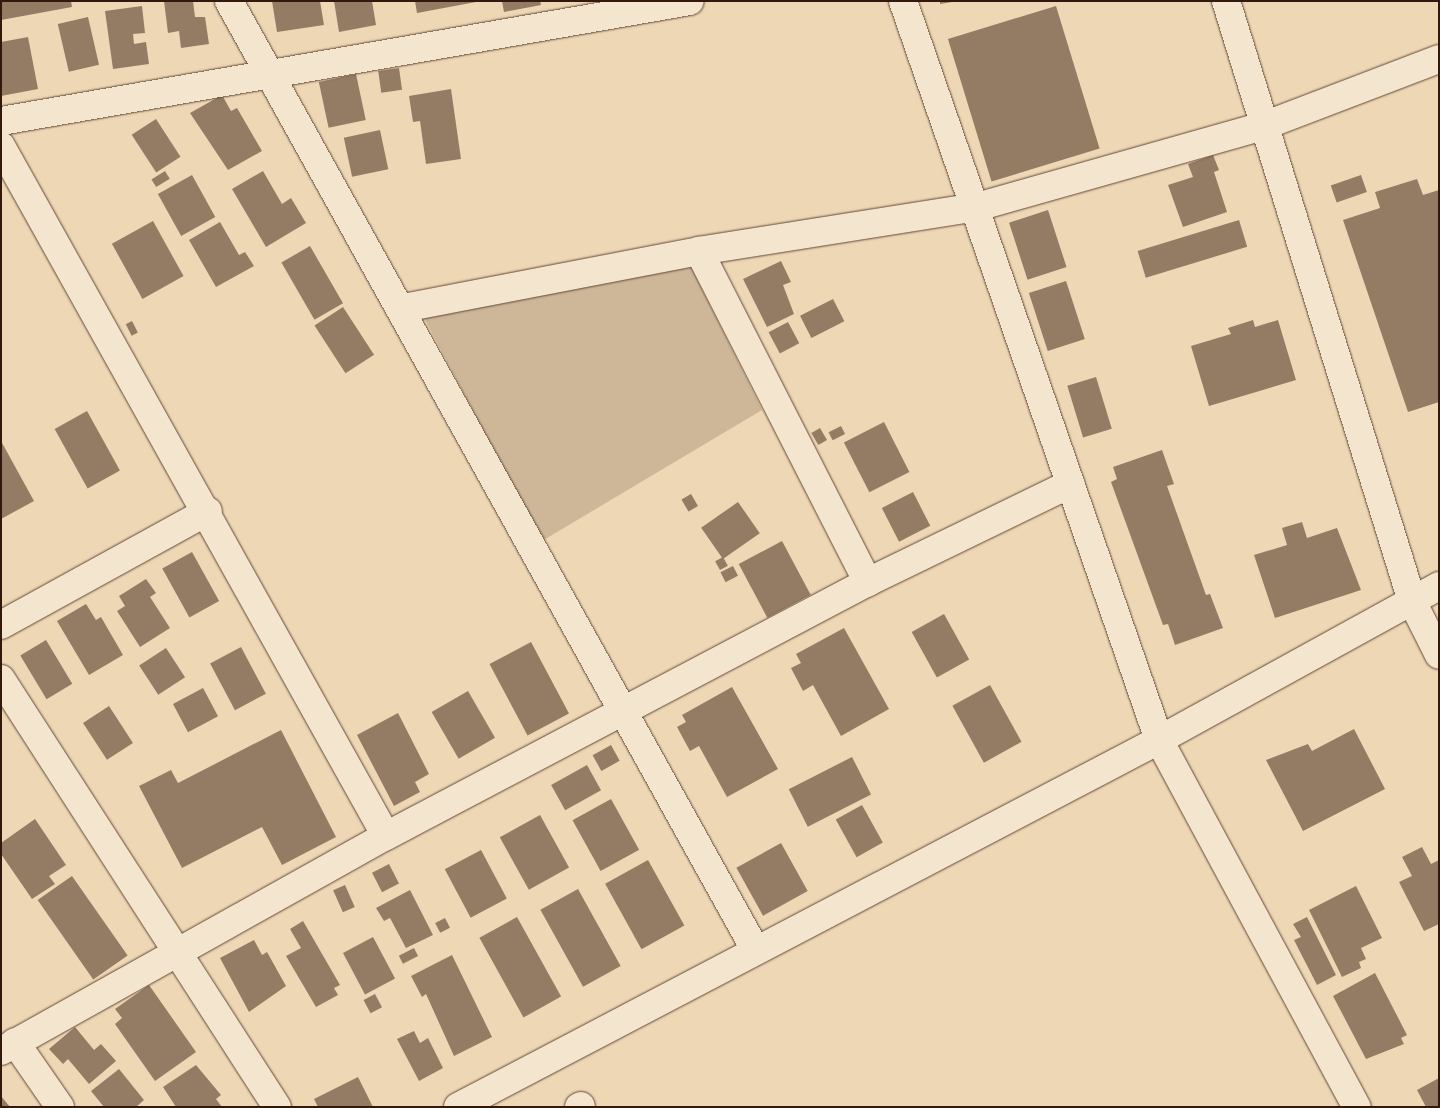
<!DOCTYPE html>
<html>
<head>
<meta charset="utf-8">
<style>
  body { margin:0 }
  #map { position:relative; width:1440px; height:1108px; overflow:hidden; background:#eed7b4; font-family:"EB Garamond",serif }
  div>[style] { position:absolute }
  .green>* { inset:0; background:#ceb798 }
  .building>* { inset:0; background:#947b64; transform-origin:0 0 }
  .roads { filter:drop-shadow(0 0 1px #614837) drop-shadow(0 0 1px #614837) }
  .street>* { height:28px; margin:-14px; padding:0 14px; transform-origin:14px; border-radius:14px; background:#f4e5ce }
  span { translate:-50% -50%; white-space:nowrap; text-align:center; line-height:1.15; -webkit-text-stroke:5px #f4e5ce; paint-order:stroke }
  .frame { position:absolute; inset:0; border:2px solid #32180d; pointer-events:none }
</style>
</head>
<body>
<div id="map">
  <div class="green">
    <div style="clip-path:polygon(691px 267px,762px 410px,542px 541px,422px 314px)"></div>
  </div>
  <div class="building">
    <div style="clip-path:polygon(1px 1px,71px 1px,72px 7px,1px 20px)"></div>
    <div style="clip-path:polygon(164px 1px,193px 1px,195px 17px,205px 17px,209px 44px,181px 48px,179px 31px,168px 33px)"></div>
    <div style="clip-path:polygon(272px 1px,320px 1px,324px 25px,277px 32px)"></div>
    <div style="clip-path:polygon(334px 1px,372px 1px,376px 25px,339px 32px)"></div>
    <div style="clip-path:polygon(415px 1px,476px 1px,476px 2px,417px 13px)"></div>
    <div style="clip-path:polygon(502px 1px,540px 1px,541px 5px,504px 12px)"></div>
    <div style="clip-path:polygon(940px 1px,952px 1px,952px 2px,940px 4px)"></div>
    <div style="clip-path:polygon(142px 6px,145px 33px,133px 34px,134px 44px,146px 42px,149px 64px,113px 69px,105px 11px)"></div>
    <div style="left:1056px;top:6px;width:149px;height:113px;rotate:73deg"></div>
    <div style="left:88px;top:17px;width:49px;height:31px;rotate:77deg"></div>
    <div style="clip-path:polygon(28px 37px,38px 89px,1px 96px,1px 42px)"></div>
    <div style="left:399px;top:68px;width:22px;height:21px;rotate:82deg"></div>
    <div style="left:356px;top:74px;width:47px;height:38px;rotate:78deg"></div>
    <div style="clip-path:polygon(451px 89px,461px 159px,426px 164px,420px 121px,413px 122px,409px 96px)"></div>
    <div style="clip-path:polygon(222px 95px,231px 111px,237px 108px,262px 151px,228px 170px,190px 113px)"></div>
    <div style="left:156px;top:119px;width:45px;height:29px;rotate:57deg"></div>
    <div style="left:380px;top:130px;width:40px;height:37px;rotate:78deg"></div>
    <div style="clip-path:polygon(1213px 155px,1219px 170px,1214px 172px,1227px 212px,1183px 227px,1168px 185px,1193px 177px,1188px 164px)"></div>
    <div style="left:165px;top:171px;width:9px;height:16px;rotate:58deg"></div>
    <div style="clip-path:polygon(263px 171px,282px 204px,291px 198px,306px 223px,266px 247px,232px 189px)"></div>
    <div style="left:192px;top:175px;width:48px;height:39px;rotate:61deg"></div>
    <div style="left:1361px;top:175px;width:18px;height:32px;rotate:71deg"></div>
    <div style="clip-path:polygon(1417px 179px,1423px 195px,1439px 190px,1439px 402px,1408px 412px,1343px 220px,1380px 208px,1375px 192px)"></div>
    <div style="left:1048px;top:210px;width:60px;height:41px;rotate:72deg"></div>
    <div style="left:1239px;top:220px;width:28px;height:106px;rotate:73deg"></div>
    <div style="left:153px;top:221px;width:63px;height:47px;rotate:61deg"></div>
    <div style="clip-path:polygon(220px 222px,239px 255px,245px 252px,254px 266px,216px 287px,189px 240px)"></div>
    <div style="left:310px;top:246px;width:66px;height:33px;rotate:60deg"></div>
    <div style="clip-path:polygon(781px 261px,791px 282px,783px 285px,794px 314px,767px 327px,743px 279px)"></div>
    <div style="left:1066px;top:281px;width:61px;height:39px;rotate:72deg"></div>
    <div style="left:833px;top:299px;width:25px;height:37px;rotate:63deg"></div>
    <div style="left:343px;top:307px;width:57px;height:34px;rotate:57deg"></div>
    <div style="clip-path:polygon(1253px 320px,1255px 327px,1278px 320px,1296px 380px,1209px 406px,1191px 346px,1231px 334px,1228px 328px)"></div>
    <div style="left:132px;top:321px;width:13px;height:7px;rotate:63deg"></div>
    <div style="left:788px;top:322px;width:24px;height:22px;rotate:62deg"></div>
    <div style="left:1096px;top:377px;width:54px;height:30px;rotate:73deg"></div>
    <div style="left:87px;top:411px;width:68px;height:37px;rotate:61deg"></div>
    <div style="left:884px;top:422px;width:56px;height:45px;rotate:63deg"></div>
    <div style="left:841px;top:426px;width:9px;height:14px;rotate:63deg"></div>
    <div style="left:820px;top:428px;width:14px;height:10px;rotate:60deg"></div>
    <div style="clip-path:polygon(1px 441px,34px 501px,1px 519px)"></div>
    <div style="clip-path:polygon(1162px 450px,1174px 484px,1167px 486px,1206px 595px,1210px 594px,1223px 628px,1175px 645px,1168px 624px,1163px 625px,1111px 482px,1117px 479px,1113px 467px)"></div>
    <div style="left:913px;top:492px;width:38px;height:35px;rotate:63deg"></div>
    <div style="left:691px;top:494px;width:14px;height:11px;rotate:60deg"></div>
    <div style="left:738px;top:502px;width:38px;height:45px;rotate:55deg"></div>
    <div style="clip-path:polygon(1302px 522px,1307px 538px,1337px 528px,1361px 590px,1275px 618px,1254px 555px,1287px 545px,1282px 528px)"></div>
    <div style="left:782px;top:541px;width:61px;height:49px;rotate:62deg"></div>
    <div style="left:192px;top:552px;width:56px;height:34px;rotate:61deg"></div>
    <div style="left:723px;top:557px;width:10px;height:9px;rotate:61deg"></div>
    <div style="left:733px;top:566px;width:11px;height:14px;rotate:63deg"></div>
    <div style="clip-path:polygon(146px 579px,156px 593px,150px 597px,170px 628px,140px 647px,117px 611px,125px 606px,119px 596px)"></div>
    <div style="clip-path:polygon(86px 604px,96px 620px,101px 617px,123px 655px,89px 675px,57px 621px)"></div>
    <div style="left:944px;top:614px;width:52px;height:37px;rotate:61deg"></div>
    <div style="clip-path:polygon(844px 628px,889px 709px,841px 736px,813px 685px,803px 691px,791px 668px,801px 663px,796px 654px)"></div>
    <div style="left:46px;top:640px;width:51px;height:30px;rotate:59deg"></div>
    <div style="left:531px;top:642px;width:81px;height:47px;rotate:62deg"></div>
    <div style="left:241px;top:647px;width:53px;height:35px;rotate:62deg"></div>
    <div style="left:166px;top:648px;width:35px;height:32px;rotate:57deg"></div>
    <div style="left:990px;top:685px;width:65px;height:43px;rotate:61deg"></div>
    <div style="clip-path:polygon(732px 687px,778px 769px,727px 797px,699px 746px,690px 751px,677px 727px,686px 722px,682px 715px)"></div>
    <div style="left:203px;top:688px;width:32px;height:34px;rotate:62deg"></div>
    <div style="left:468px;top:691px;width:54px;height:42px;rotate:60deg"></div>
    <div style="left:109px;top:706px;width:44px;height:31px;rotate:57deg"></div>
    <div style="clip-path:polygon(398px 713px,429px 774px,415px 782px,420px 792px,394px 806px,357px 735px)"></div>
    <div style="clip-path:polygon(1354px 729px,1385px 789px,1303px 831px,1266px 760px,1308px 744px,1312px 751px)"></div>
    <div style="clip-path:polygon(281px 730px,336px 837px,282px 865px,262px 827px,182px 868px,139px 786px,171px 770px,178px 783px)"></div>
    <div style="left:611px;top:745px;width:18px;height:21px;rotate:61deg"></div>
    <div style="left:852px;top:757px;width:42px;height:71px;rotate:63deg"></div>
    <div style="left:587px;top:765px;width:29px;height:41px;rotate:61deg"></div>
    <div style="left:611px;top:799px;width:58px;height:44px;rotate:61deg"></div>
    <div style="left:862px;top:805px;width:43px;height:30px;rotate:61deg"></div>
    <div style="left:540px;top:815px;width:60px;height:46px;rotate:61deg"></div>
    <div style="clip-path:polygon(35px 819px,66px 865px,49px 876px,55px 884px,32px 899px,1px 854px,1px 843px)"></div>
    <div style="left:781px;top:843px;width:55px;height:51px;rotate:61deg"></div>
    <div style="clip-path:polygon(1422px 847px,1431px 864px,1439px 860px,1439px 924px,1424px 931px,1399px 882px,1412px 876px,1402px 857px)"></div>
    <div style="left:481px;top:850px;width:55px;height:41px;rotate:62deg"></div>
    <div style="left:648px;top:860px;width:75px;height:49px;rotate:61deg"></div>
    <div style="left:389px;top:864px;width:22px;height:19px;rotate:63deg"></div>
    <div style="left:72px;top:876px;width:97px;height:42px;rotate:55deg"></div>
    <div style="left:345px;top:885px;width:24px;height:13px;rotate:66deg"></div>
    <div style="clip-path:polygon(1356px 886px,1382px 938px,1361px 948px,1366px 959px,1359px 962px,1361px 968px,1342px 977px,1309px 910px)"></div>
    <div style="left:578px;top:889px;width:88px;height:43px;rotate:61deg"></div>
    <div style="clip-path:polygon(410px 890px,433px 935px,406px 948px,390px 918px,384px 921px,376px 908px)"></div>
    <div style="left:517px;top:917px;width:91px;height:43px;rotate:61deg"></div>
    <div style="clip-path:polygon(1307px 917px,1336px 975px,1317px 985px,1294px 940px,1301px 937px,1293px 924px)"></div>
    <div style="left:445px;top:918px;width:11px;height:11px;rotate:63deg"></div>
    <div style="clip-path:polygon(303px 921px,340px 985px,334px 988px,338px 995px,316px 1007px,286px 956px,301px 948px,290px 929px)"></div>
    <div style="left:373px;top:937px;width:47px;height:34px;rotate:62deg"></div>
    <div style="clip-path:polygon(254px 940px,262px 955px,267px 952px,286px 986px,249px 1012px,220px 958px)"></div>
    <div style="left:414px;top:948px;width:9px;height:17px;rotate:63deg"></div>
    <div style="clip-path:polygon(452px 955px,492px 1037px,454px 1056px,426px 994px,422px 997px,411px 976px)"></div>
    <div style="clip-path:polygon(1375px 973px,1407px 1035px,1401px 1038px,1404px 1044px,1366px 1059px,1333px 996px)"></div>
    <div style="clip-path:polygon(149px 985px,196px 1052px,155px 1081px,115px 1024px,122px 1018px,115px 1009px)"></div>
    <div style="left:375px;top:994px;width:15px;height:13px;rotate:62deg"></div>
    <div style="clip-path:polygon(75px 1027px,94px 1050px,101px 1044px,116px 1061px,89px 1084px,68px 1059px,63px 1064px,49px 1049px)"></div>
    <div style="clip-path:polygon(414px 1031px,420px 1043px,428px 1038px,443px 1068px,419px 1081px,397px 1039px)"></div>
    <div style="clip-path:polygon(196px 1065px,221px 1095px,216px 1099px,222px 1107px,176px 1107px,163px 1087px)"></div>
    <div style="clip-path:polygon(119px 1069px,144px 1100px,136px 1107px,104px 1107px,91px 1091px)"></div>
    <div style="clip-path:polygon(358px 1077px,373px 1107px,318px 1107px,314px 1099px)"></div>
    <div style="clip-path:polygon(1439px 1078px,1439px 1107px,1426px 1107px,1417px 1090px)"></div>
    <div style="clip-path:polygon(1px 1096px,10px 1107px,1px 1107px)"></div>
  </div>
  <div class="roads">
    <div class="street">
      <div style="left:229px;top:1px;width:1084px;rotate:60.98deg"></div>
      <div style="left:903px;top:1px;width:782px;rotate:70.89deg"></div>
      <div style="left:1159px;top:740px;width:417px;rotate:61.7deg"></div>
      <div style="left:1226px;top:1px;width:628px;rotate:72.78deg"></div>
      <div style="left:1412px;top:601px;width:60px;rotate:63.4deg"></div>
      <div style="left:1px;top:121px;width:699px;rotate:-9.88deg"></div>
      <div style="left:1px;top:146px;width:790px;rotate:60.84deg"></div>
      <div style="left:699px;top:251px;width:372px;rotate:63deg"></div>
      <div style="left:403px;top:308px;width:301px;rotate:-10.9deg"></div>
      <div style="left:699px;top:251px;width:281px;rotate:-9deg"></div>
      <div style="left:977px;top:207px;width:300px;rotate:-15.8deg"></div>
      <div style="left:1266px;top:125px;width:185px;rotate:-20.9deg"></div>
      <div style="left:1px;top:625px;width:236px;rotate:-28.8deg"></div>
      <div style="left:1px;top:679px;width:509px;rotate:57.18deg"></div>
      <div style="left:15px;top:1042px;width:79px;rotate:55.3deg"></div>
      <div style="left:1px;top:1051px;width:441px;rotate:-29.2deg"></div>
      <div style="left:386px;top:836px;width:545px;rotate:-27.79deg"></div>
      <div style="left:868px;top:582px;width:225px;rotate:-25.9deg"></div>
      <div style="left:458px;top:1107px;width:791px;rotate:-27.63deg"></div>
      <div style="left:1159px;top:740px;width:320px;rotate:-28.8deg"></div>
      <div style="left:579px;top:1107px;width:2px;rotate:-27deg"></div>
    </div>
  </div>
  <div class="frame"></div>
</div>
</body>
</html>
